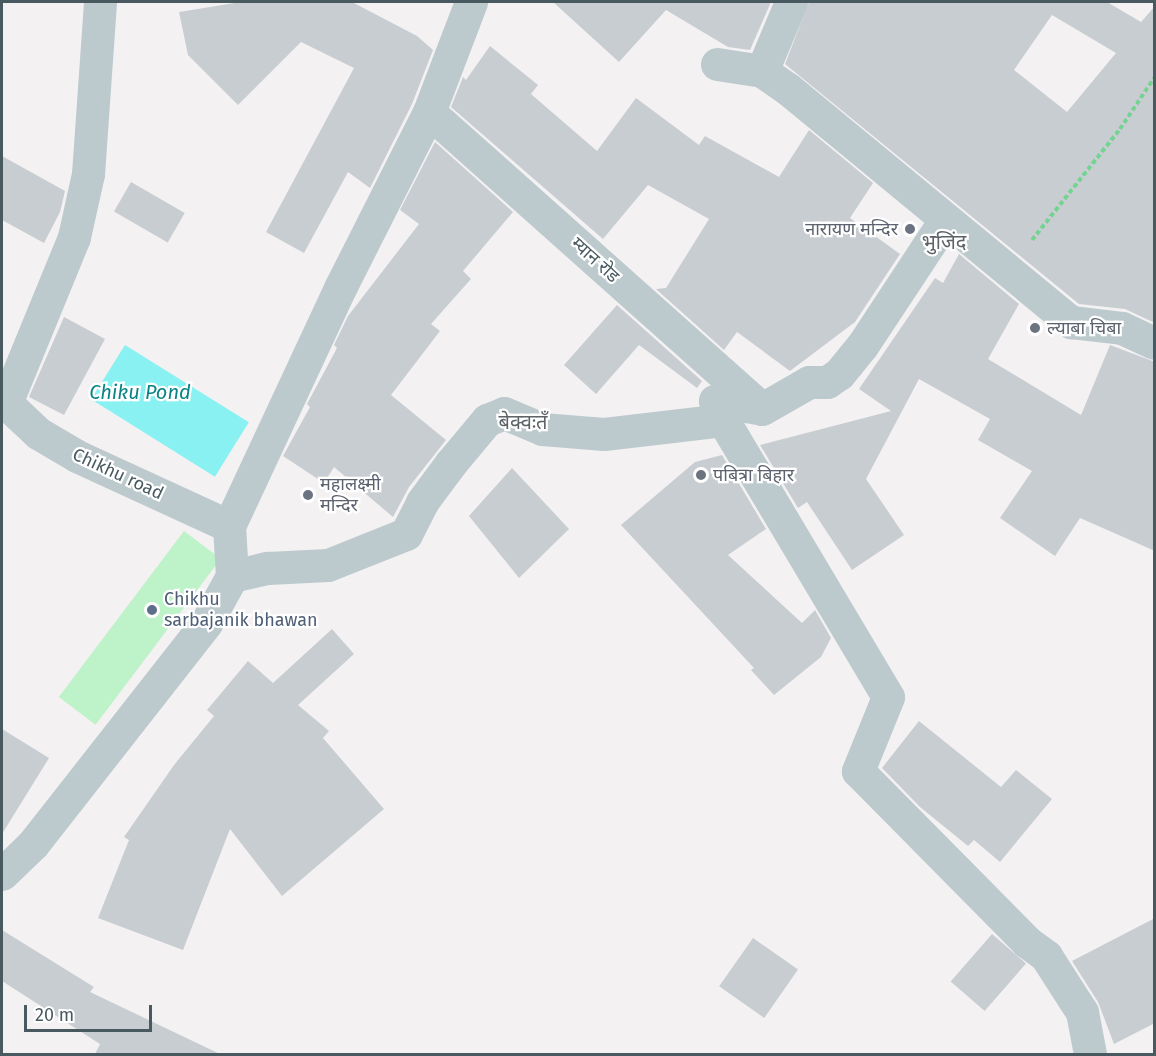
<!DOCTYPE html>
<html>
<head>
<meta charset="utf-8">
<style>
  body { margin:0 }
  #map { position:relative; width:1156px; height:1056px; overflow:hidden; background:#f4f1f2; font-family:"Fira Sans","Noto Sans Devanagari",sans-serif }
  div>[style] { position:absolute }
  .green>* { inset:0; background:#bef2c8; transform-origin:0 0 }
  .water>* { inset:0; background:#89f1f2; transform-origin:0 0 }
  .building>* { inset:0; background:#c8cdd1; transform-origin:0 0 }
  .path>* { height:4px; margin-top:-2px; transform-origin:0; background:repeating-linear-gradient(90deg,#74d390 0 4.5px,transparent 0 7.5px) }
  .minor>* { height:33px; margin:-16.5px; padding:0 16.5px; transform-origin:16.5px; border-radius:16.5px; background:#bccace }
  .dots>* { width:16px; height:16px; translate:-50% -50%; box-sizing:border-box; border:3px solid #fff; border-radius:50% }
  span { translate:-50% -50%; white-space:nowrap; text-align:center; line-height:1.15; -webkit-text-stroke:4.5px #fff; paint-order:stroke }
  .worship-label { font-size:18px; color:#5b616d }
  .right { translate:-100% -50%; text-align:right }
  .left { translate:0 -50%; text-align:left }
  .street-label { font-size:18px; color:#485a60 }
  .service-label { font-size:18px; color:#4e5e75 }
  .neighbourhood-label { font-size:20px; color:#5d6367 }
  .water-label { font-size:20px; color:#088485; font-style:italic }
  .frame { position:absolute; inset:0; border:3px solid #485a60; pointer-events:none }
  .scale { position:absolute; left:24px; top:1005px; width:128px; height:27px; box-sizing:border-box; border:3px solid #485a60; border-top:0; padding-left:8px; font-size:18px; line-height:21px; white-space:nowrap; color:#485a60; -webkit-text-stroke:4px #fff; paint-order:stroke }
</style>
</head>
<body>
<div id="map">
  <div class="green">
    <div style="left:184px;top:531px;width:46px;height:208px;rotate:37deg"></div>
  </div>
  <div class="water">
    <div style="left:125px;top:345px;width:146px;height:64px;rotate:32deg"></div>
  </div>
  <div class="building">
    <div style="clip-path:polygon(241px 2px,352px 2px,417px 36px,433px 50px,412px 104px,370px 188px,348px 172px,304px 253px,266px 232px,354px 68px,301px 42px,238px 105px,188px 55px,179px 12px)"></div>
    <div style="clip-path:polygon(553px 2px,771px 2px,750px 50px,728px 47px,666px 10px,619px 62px)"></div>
    <div style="clip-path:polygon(evenodd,809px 2px,1107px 2px,1141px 22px,1155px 6px,1155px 323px,1125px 309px,1079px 304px,785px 64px,809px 2px,1052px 15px,1116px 53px,1067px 112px,1014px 70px,1052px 15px)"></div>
    <div style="clip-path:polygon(490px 46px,538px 85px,531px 94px,597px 151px,636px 98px,699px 145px,705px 136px,779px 177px,809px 130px,873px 183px,850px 218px,900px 254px,855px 322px,790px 371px,737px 332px,724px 350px,656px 289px,666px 288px,709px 219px,648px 185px,603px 239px,451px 107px,463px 77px,466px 80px)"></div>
    <div style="clip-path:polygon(435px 142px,513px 212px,463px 271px,471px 279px,431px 324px,440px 331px,391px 395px,446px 440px,409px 487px,393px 517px,334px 467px,324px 483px,283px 456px,310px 407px,307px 404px,337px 348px,334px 345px,348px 316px,419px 224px,400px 210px)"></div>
    <div style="clip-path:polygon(2px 156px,65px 191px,60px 212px,44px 243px,2px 220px)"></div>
    <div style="left:131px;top:182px;width:62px;height:34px;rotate:30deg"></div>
    <div style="clip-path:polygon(959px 254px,1019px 304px,988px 359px,1081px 415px,1110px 345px,1155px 362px,1155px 551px,1080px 518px,1055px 556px,1000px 518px,1032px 471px,978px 440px,990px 419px,919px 379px,866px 479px,904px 535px,852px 570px,807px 502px,798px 508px,760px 445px,891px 411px,859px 389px,935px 278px,943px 283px)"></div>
    <div style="clip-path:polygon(617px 305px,702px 381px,697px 388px,639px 345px,596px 394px,564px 365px)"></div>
    <div style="clip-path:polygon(64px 317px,105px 339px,64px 415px,29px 397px)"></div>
    <div style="clip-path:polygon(722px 455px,766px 529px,728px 555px,802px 623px,815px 610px,831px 638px,821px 657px,774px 695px,751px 670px,754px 668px,621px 525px,695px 462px)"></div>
    <div style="clip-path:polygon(512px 468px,569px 529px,519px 578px,469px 516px)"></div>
    <div style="clip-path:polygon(332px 629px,354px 654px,298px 705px,329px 731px,323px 738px,384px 809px,282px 896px,230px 829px,183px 950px,98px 918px,129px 840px,124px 837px,174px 765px,214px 716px,207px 710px,248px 661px,273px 683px)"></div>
    <div style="clip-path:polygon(919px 721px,1001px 787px,1016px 770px,1052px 799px,1000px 862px,974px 840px,968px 846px,920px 807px,882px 768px)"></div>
    <div style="clip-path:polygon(2px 729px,49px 758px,2px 834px)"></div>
    <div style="clip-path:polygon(1155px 918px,1155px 1023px,1114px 1044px,1098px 1002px,1072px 961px)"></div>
    <div style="clip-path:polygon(2px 930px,94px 987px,90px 992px,220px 1054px,95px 1054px,100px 1044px,2px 981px)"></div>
    <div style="left:992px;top:934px;width:45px;height:63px;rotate:41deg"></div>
    <div style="left:753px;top:938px;width:55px;height:59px;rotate:35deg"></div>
  </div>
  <div class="path">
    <div style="left:1032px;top:240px;width:142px;rotate:-51.6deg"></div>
    <div style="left:1120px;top:129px;width:61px;rotate:-56.3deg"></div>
  </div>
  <div class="minor">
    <div style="left:717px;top:64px;width:46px;rotate:8.8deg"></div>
    <div style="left:762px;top:71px;width:32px;rotate:35deg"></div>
    <div style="left:788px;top:89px;width:367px;rotate:39.5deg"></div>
    <div style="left:1071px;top:322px;width:51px;rotate:6.7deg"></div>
    <div style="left:1122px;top:328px;width:35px;rotate:25deg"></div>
    <div style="left:762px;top:71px;width:75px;rotate:-67.2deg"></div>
    <div style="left:429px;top:112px;width:446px;rotate:41.7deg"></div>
    <div style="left:740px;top:405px;width:22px;rotate:10deg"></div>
    <div style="left:762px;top:409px;width:54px;rotate:-29.9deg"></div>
    <div style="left:809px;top:382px;width:18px"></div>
    <div style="left:827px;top:382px;width:14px;rotate:-34deg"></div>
    <div style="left:839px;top:374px;width:36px;rotate:-51deg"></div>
    <div style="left:862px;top:346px;width:151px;rotate:-56.6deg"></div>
    <div style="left:723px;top:420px;width:322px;rotate:59.2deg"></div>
    <div style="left:888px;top:697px;width:80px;rotate:112.1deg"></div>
    <div style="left:858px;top:771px;width:240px;rotate:45.3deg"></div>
    <div style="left:1027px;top:942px;width:24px;rotate:36deg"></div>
    <div style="left:1046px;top:956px;width:67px;rotate:57.3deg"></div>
    <div style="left:1082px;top:1012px;width:43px;rotate:79.2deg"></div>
    <div style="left:229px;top:526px;width:263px;rotate:-65deg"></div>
    <div style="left:340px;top:288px;width:197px;rotate:-63.2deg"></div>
    <div style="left:429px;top:112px;width:118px;rotate:-69.1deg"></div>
    <div style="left:232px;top:576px;width:37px;rotate:-13deg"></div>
    <div style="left:268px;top:568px;width:60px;rotate:-2.9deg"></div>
    <div style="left:328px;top:565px;width:84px;rotate:-21.7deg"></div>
    <div style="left:406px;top:534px;width:36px;rotate:-63deg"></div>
    <div style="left:422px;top:502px;width:49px;rotate:-53.4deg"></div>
    <div style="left:451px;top:463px;width:56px;rotate:-50.1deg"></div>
    <div style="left:487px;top:420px;width:18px;rotate:-22deg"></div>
    <div style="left:504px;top:413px;width:41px;rotate:22.8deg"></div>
    <div style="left:542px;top:429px;width:62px;rotate:4.6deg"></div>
    <div style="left:604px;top:434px;width:120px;rotate:-6.7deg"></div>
    <div style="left:723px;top:420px;width:21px;rotate:-113deg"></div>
    <div style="left:2px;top:874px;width:43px;rotate:-44.1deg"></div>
    <div style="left:33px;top:844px;width:281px;rotate:-51.9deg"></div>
    <div style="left:206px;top:623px;width:54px;rotate:-61deg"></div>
    <div style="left:232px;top:576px;width:50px;rotate:-93.4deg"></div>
    <div style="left:229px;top:526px;width:167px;rotate:-155.3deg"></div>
    <div style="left:77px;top:456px;width:45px;rotate:-149.5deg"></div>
    <div style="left:38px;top:433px;width:44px;rotate:-136.8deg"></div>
    <div style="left:6px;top:403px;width:179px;rotate:-67.7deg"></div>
    <div style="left:74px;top:237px;width:65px;rotate:-77.5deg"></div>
    <div style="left:88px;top:174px;width:172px;rotate:-86deg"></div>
  </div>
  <div class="dots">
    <div style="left:910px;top:229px;background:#6b7280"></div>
    <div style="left:1035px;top:328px;background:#6b7280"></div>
    <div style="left:701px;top:475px;background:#6b7280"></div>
    <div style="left:308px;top:495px;background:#6b7280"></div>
    <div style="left:152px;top:610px;background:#5c6f8a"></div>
  </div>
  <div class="worship-label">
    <span class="right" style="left:898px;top:229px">नारायण मन्दिर</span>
    <span class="left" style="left:1047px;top:328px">ल्याबा चिबा</span>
    <span class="left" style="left:713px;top:475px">पबित्रा बिहार</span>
    <span class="left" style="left:320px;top:495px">महालक्ष्मी<br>मन्दिर</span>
  </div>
  <div class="street-label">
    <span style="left:595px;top:260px;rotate:42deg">म्यान रोड</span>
    <span style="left:118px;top:474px;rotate:25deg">Chikhu road</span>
  </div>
  <div class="service-label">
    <span class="left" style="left:164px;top:610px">Chikhu<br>sarbajanik bhawan</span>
  </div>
  <div class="neighbourhood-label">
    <span style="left:944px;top:242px">भुजिंद</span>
    <span style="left:523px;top:422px">बेक्वःतँ</span>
  </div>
  <div class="water-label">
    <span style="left:140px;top:392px">Chiku Pond</span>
  </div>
  <div class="frame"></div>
  <div class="scale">20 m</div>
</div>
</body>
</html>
